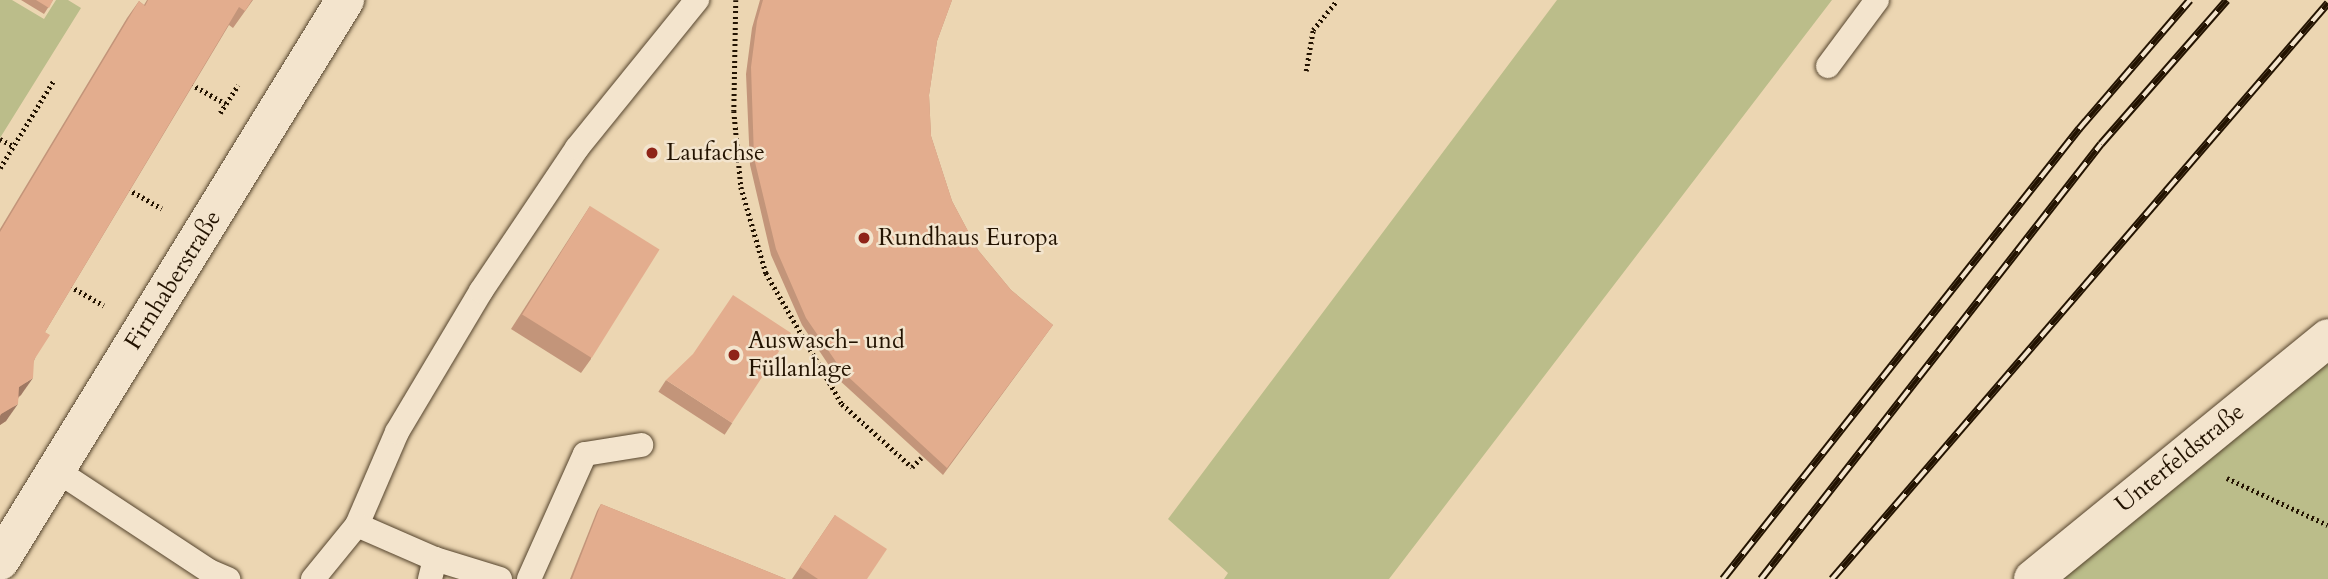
<!DOCTYPE html>
<html>
<head>
<meta charset="utf-8">
<style>
  body { margin:0 }
  #map { position:relative; width:2328px; height:579px; overflow:hidden; background:#ecd6b2; font-family:Cardo,serif }
  div>[style] { position:absolute }
  .green>* { inset:0; background:#bbbd8a }
  .path>* { height:4.5px; margin-top:-2.25px; transform-origin:0; background:repeating-linear-gradient(90deg,#231301 0 2px,transparent 0 5.5px) }
  .roads { filter:drop-shadow(0 0 2px #55442d) drop-shadow(0 0 2px #55442d) }
  .lane>* { height:24px; margin:-12px; padding:0 12px; transform-origin:12px; border-radius:12px; background:#f3e4cd }
  .street>* { height:38px; margin:-19px; padding:0 19px; transform-origin:19px; border-radius:19px; background:#f3e4cd }
  .rail>* { height:8px; margin-top:-4px; transform-origin:0; background:repeating-linear-gradient(90deg,#f3e4cd 0 16px,#231301 0 32px); box-sizing:border-box; border-block:2px solid #231301 }
  .wall>* { inset:0; background:#c3957a; transform-origin:0 0 }
  .shaded-wall>* { inset:0; background:#9f7963 }
  .building>* { inset:0; background:#e3ad8e; transform-origin:0 0 }
  .dots>* { width:19px; height:19px; translate:-50% -50%; box-sizing:border-box; border:4px solid #f3e4cd; border-radius:50% }
  span { translate:-50% -50%; white-space:nowrap; text-align:center; line-height:1.15; -webkit-text-stroke:5px #f3e4cd; paint-order:stroke }
  .poi-label { font-size:24px; color:#231301 }
  .left { translate:0 -50%; text-align:left }
  .street-label { font-size:24px; color:#231301 }
</style>
</head>
<body>
<div id="map">
  <div class="green">
    <div style="clip-path:polygon(0 0,12px 0,44px 19px,56px 0,68px 0,81px 8px,0 138px)"></div>
    <div style="clip-path:polygon(1557px 0,1832px 0,1389px 579px,1224px 579px,1228px 573px,1168px 519px)"></div>
    <div style="clip-path:polygon(2328px 320px,2328px 579px,2047px 579px)"></div>
  </div>
  <div class="path">
    <div style="left:736px;top:0;width:111px;rotate:91deg"></div>
    <div style="left:734px;top:111px;width:76px;rotate:84.7deg"></div>
    <div style="left:741px;top:187px;width:90px;rotate:73.8deg"></div>
    <div style="left:766px;top:273px;width:151px;rotate:59.9deg"></div>
    <div style="left:842px;top:404px;width:94px;rotate:42deg"></div>
    <div style="left:912px;top:467px;width:13px;rotate:-45deg"></div>
    <div style="left:1306px;top:71px;width:42px;rotate:-80.3deg"></div>
    <div style="left:1313px;top:30px;width:38px;rotate:-51deg"></div>
    <div style="left:191px;top:84px;width:40px;rotate:29.7deg"></div>
    <div style="left:220px;top:113px;width:33px;rotate:-57deg"></div>
    <div style="left:0;top:139px;width:15px;rotate:28deg"></div>
    <div style="left:0;top:168px;width:103px;rotate:-58.5deg"></div>
    <div style="left:128px;top:189px;width:39px;rotate:30deg"></div>
    <div style="left:70px;top:286px;width:39px;rotate:30deg"></div>
    <div style="left:2227px;top:478px;width:111px;rotate:25deg"></div>
  </div>
  <div class="roads">
    <div class="lane">
      <div style="left:1828px;top:66px;width:82px;rotate:-53.4deg"></div>
      <div style="left:56px;top:470px;width:183px;rotate:33.4deg"></div>
      <div style="left:209px;top:571px;width:21px;rotate:23deg"></div>
      <div style="left:357px;top:525px;width:101px;rotate:-66.7deg"></div>
      <div style="left:397px;top:432px;width:164px;rotate:-59.2deg"></div>
      <div style="left:481px;top:291px;width:172px;rotate:-56.1deg"></div>
      <div style="left:577px;top:148px;width:191px;rotate:-51deg"></div>
      <div style="left:435px;top:559px;width:68px;rotate:17.1deg"></div>
      <div style="left:313px;top:579px;width:70px;rotate:-50.8deg"></div>
      <div style="left:357px;top:525px;width:85px;rotate:23.6deg"></div>
      <div style="left:435px;top:559px;width:21px;rotate:104deg"></div>
      <div style="left:529px;top:579px;width:137px;rotate:-65.9deg"></div>
      <div style="left:585px;top:454px;width:57px;rotate:-9.1deg"></div>
    </div>
    <div class="street">
      <div style="left:0;top:561px;width:659px;rotate:-58.41deg"></div>
      <div style="left:2033px;top:579px;width:381px;rotate:-39.2deg"></div>
    </div>
  </div>
  <div class="rail">
    <div style="left:1723px;top:579px;width:574px;rotate:-51.65deg"></div>
    <div style="left:2079px;top:129px;width:170px;rotate:-49.3deg"></div>
    <div style="left:1761px;top:579px;width:552px;rotate:-51.99deg"></div>
    <div style="left:2101px;top:144px;width:191px;rotate:-48.8deg"></div>
    <div style="left:1832px;top:579px;width:760px;rotate:-49.27deg"></div>
  </div>
  <div class="wall">
    <div style="clip-path:polygon(21px 0,53px 0,44px 14px)"></div>
    <div style="clip-path:polygon(147px 0,253px 0,233px 28px,229px 25px,45px 332px,21px 395px,19px 397px,6px 421px,0 425px,0 229px,127px 18px,139px 1px,144px 5px)"></div>
    <div style="clip-path:polygon(760px 0,952px 0,937px 41px,929px 95px,931px 136px,952px 201px,978px 250px,1011px 290px,1053px 325px,943px 475px,838px 379px,802px 325px,771px 255px,750px 165px,746px 74px,752px 28px)"></div>
    <div style="clip-path:polygon(590px 206px,591px 359px,581px 373px,511px 329px)"></div>
    <div style="left:666px;top:380px;width:79px;height:14px;rotate:33deg"></div>
    <div style="clip-path:polygon(601px 504px,786px 579px,570px 579px,597px 511px)"></div>
    <div style="clip-path:polygon(835px 515px,867px 579px,792px 579px)"></div>
  </div>
  <div class="shaded-wall">
    <div style="clip-path:polygon(33px 378px,21px 395px,7px 404px,19px 387px)"></div>
    <div style="clip-path:polygon(18px 404px,6px 421px,0 425px,0 415px,1px 414px)"></div>
  </div>
  <div class="building">
    <div style="clip-path:polygon(36px 0,53px 0,49px 8px)"></div>
    <div style="clip-path:polygon(148px 0,252px 0,245px 11px,239px 7px,45px 332px,50px 335px,34px 360px,33px 378px,19px 387px,18px 404px,1px 414px,0 416px,0 232px,139px 1px,145px 6px)"></div>
    <div style="clip-path:polygon(763px 0,952px 0,937px 41px,929px 95px,931px 136px,952px 201px,978px 250px,1011px 290px,1053px 325px,947px 468px,843px 372px,806px 318px,776px 249px,754px 158px,751px 67px,757px 21px)"></div>
    <div style="left:590px;top:206px;width:82px;height:128px;rotate:32deg"></div>
    <div style="clip-path:polygon(733px 295px,791px 333px,732px 423px,666px 380px,693px 354px)"></div>
    <div style="clip-path:polygon(601px 504px,786px 579px,572px 579px)"></div>
    <div style="clip-path:polygon(835px 515px,887px 549px,867px 579px,818px 579px,800px 567px)"></div>
  </div>
  <div class="dots">
    <div style="left:652px;top:153px;background:#8f2418"></div>
    <div style="left:864px;top:238px;background:#8f2418"></div>
    <div style="left:734px;top:355px;background:#8f2418"></div>
  </div>
  <div class="poi-label">
    <span class="left" style="left:666px;top:153px">Laufachse</span>
    <span class="left" style="left:878px;top:238px">Rundhaus Europa</span>
    <span class="left" style="left:748px;top:355px">Auswasch- und<br>Füllanlage</span>
  </div>
  <div class="street-label">
    <span style="left:173px;top:280px;rotate:-58deg">Firnhaberstraße</span>
    <span style="left:2180px;top:458px;rotate:-39deg">Unterfeldstraße</span>
  </div>
</div>
</body>
</html>
